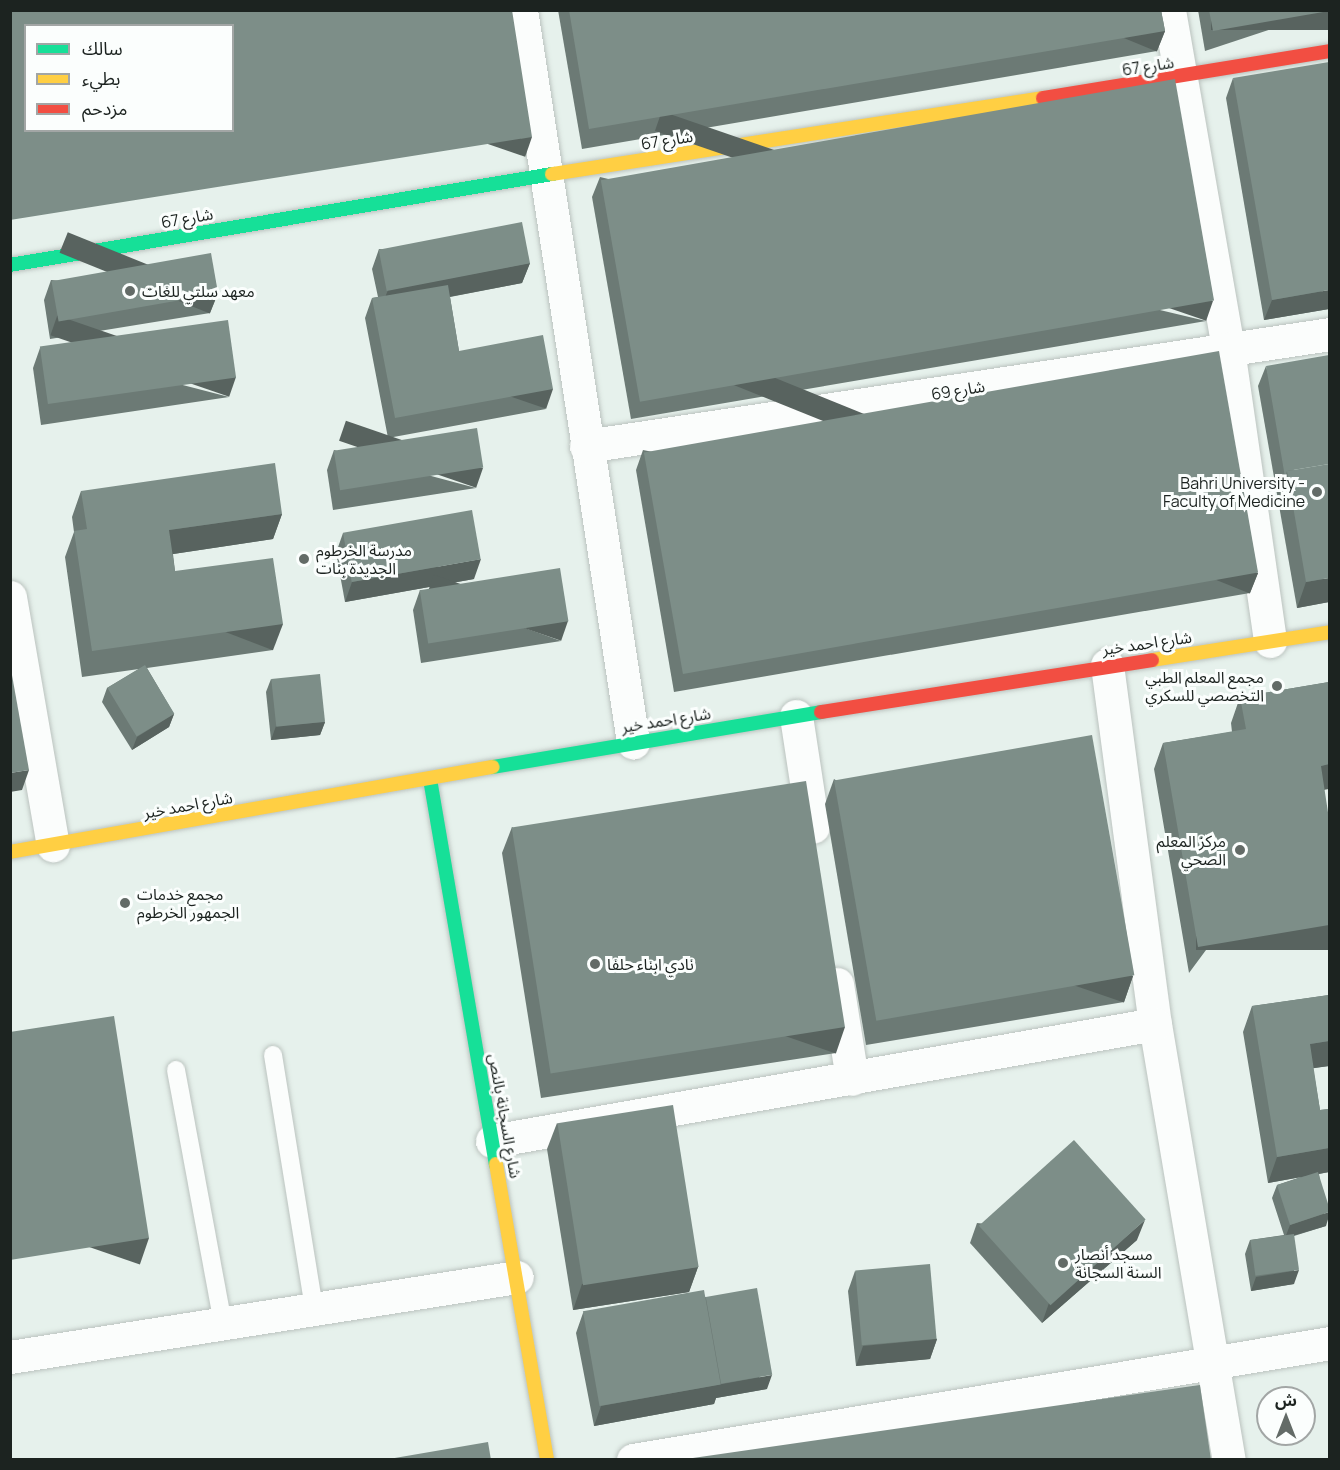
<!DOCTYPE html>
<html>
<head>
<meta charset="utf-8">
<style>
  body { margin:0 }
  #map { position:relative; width:1340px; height:1470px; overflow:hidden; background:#e6f1ec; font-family:Manrope,"Noto Sans Arabic",sans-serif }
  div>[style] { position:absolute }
  .roads { filter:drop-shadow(0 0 2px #bbc3bf) drop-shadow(0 0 2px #bbc3bf) }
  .lane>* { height:18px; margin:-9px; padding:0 9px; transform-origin:9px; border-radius:9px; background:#fbfdfc }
  .street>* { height:33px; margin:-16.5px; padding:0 16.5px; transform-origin:16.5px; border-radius:16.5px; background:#fbfdfc }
  .fast>* { height:14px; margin:-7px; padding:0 7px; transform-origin:7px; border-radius:7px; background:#16e098 }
  .slow>* { height:14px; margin:-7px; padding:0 7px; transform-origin:7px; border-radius:7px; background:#ffcf43 }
  .jam>* { height:14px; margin:-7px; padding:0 7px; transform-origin:7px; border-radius:7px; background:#f24e42 }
  .wall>* { inset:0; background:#6c7a75 }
  .shaded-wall>* { inset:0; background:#58635f; transform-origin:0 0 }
  .building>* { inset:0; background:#7d8e88; transform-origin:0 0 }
  .dots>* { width:16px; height:16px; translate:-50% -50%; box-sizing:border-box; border:3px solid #fbfefd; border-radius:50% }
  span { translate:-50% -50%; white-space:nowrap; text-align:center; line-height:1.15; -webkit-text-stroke:6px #fbfefd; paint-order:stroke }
  .street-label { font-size:16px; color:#1c2320 }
  .poi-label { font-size:16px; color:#1c2320 }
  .left { translate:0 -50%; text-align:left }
  .right { translate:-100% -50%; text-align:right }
  .frame { position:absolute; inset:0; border:12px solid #1c2320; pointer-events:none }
  .legend { position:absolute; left:24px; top:24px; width:210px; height:108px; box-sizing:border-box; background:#fbfefd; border:2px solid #a2a6a5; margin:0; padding:8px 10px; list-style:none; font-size:18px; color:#1c2320 }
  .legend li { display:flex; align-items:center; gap:12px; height:30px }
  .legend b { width:30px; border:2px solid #a2a6a5 }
  .north { position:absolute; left:1256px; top:1386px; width:60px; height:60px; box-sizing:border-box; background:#fbfefd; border:2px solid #a2a6a5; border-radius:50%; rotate:0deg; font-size:16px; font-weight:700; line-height:24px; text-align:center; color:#1c2320 }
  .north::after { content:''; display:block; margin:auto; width:21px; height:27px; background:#636b67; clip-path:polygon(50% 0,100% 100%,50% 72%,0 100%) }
</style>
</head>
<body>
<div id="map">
  <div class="roads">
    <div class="lane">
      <div style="left:273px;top:1055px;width:257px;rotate:80.8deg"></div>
      <div style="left:176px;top:1070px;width:258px;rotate:79.5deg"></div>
    </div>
    <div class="street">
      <div style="left:521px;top:10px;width:741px;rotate:81.3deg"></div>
      <div style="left:1169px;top:10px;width:344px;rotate:80.1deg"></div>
      <div style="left:1228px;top:349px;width:295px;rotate:81.8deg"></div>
      <div style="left:586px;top:446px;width:752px;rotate:-8.56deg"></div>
      <div style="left:10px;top:597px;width:252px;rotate:80.2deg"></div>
      <div style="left:1107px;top:665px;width:362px;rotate:82.4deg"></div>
      <div style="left:1155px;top:1024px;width:442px;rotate:80.4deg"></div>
      <div style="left:796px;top:716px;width:112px;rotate:81.3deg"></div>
      <div style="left:837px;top:984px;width:96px;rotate:81deg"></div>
      <div style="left:492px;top:1141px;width:673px;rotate:-10.01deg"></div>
      <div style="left:10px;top:1357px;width:513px;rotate:-8.97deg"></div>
      <div style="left:633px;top:1460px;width:707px;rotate:-9.53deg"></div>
    </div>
    <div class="fast">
      <div style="left:10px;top:265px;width:550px;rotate:-9.53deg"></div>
      <div style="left:493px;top:767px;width:333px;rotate:-9.5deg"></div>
      <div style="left:430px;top:779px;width:391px;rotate:80.3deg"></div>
    </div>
    <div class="slow">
      <div style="left:552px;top:174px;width:497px;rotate:-8.8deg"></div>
      <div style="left:1152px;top:660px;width:180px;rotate:-8.9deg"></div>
      <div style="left:10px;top:852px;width:490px;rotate:-10deg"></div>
      <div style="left:496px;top:1164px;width:300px;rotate:80.2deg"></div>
    </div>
    <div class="jam">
      <div style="left:1043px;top:98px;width:291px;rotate:-9.3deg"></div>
      <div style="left:821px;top:712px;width:335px;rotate:-8.9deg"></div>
    </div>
  </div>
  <div class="wall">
    <div style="clip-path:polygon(558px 10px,1161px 10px,1165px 31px,1157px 51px,582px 149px)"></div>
    <div style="clip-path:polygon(1198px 10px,1329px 10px,1205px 51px)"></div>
    <div style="clip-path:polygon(1233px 78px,1329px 309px,1264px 320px,1226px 98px)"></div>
    <div style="clip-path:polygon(600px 177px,1206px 321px,631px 419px,592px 197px)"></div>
    <div style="clip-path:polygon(379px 249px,530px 263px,522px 283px,450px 297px,459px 351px,546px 409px,388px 438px,365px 318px,372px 298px,378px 297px,372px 269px)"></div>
    <div style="clip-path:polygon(51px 280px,218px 293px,210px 313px,50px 339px,44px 300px)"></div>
    <div style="clip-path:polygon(40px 348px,229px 397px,41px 425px,33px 368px)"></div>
    <div style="clip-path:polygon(1266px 366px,1329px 602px,1297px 608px,1258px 386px)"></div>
    <div style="clip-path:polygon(334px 450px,476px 488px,333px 510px,327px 470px)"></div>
    <div style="clip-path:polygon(643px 450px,1258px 573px,1250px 593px,674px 692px,636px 470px)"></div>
    <div style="clip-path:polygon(81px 491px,282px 514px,273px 539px,173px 554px,175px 571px,273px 650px,147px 668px,174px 714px,169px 727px,132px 750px,102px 702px,107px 688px,139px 669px,82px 677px,65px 557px,74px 532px,72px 517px)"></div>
    <div style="clip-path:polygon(343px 533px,474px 579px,345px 602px,336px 553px)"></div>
    <div style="clip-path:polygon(420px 590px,561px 641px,421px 663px,413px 610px)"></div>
    <div style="clip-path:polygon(271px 679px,325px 722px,320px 735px,271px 740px,266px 692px)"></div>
    <div style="clip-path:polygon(1329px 682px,1329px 789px,1325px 789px,1189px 973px,1154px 769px,1163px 743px,1232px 732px,1231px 723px,1240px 697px)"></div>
    <div style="clip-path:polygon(834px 779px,1133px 976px,1124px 1002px,866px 1045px,825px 804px)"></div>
    <div style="clip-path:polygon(512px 827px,836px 1053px,541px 1098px,502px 853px)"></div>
    <div style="clip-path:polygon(1329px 995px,1329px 1066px,1313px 1068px,1320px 1110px,1329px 1109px,1329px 1172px,1319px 1174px,1326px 1226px,1294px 1236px,1294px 1284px,1251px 1291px,1245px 1254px,1250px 1240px,1284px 1235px,1272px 1198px,1277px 1185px,1301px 1177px,1268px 1183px,1243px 1032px,1252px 1006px)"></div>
    <div style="clip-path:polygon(557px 1123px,698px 1267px,689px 1292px,573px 1310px,547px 1149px)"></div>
    <div style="clip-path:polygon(977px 1223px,1137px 1240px,1042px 1323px,970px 1243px)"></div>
    <div style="clip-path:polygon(855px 1271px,937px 1339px,930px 1359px,856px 1366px,848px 1291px)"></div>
    <div style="clip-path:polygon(706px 1297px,767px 1389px,716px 1398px,714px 1404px,594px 1426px,576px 1333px,583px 1313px)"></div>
  </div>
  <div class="shaded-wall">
    <div style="left:1329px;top:11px;width:19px;height:118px;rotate:90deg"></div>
    <div style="left:1165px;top:31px;width:22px;height:584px;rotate:112deg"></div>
    <div style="left:532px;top:137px;width:21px;height:529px;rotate:109deg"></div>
    <div style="clip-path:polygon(530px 263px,522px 283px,380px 310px,388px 290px)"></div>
    <div style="clip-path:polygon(1329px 290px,1329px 309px,1264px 320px,1272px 300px)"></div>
    <div style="left:218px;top:293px;width:22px;height:162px;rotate:112deg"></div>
    <div style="left:1213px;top:301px;width:21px;height:583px;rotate:109deg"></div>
    <div style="left:236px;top:377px;width:21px;height:189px;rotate:109deg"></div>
    <div style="left:553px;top:389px;width:21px;height:161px;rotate:109deg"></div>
    <div style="left:483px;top:468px;width:21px;height:145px;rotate:109deg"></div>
    <div style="clip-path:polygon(282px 514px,273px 539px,160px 556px,169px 530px)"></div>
    <div style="clip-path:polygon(481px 559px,474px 579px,345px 602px,352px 582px)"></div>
    <div style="left:1258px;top:573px;width:22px;height:584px;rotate:112deg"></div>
    <div style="clip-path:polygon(1329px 578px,1329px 602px,1297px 608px,1306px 582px)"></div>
    <div style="left:568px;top:621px;width:21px;height:142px;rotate:109deg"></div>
    <div style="left:283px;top:624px;width:28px;height:193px;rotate:111deg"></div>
    <div style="clip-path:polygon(174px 714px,169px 727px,132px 750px,137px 737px)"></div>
    <div style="clip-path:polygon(325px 722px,320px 735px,271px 740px,276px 726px)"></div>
    <div style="clip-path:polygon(1329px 764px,1329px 789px,1311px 792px,1321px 766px)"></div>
    <div style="clip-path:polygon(29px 770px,22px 790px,10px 792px,10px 773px)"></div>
    <div style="left:1329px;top:925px;width:25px;height:133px;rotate:90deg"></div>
    <div style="left:1133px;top:976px;width:28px;height:262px;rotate:109deg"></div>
    <div style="left:845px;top:1027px;width:28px;height:297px;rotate:109deg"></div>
    <div style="clip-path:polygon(1329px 1041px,1329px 1066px,1301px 1070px,1310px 1044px)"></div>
    <div style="clip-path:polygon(1329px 1148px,1329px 1172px,1268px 1183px,1277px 1157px)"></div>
    <div style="clip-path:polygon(1329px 1212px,1329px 1216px,1326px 1226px,1285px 1238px,1290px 1225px)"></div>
    <div style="clip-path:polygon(1145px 1220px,1137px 1240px,1042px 1323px,1049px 1303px)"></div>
    <div style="left:149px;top:1238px;width:28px;height:141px;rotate:109deg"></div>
    <div style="clip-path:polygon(698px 1267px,689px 1292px,573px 1310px,582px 1284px)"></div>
    <div style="clip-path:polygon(1299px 1270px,1294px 1284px,1251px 1291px,1256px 1277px)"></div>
    <div style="clip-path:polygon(937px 1339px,930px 1359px,856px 1366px,863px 1346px)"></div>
    <div style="clip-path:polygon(772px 1375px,767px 1389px,716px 1398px,714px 1404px,594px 1426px,601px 1406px)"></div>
  </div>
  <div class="building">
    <div style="clip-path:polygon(evenodd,10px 10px,512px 10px,532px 137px,10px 220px,10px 10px,26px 26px,232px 26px,232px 130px,26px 130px,26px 26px)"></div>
    <div style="clip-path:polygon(569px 10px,1161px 10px,1165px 31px,589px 129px)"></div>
    <div style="clip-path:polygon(1209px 10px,1329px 10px,1329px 11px,1213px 31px)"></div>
    <div style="clip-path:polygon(1329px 62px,1329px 290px,1272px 300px,1233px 78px)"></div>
    <div style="left:1175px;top:79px;width:225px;height:583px;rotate:80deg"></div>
    <div style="left:522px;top:222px;width:42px;height:146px;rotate:79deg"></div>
    <div style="left:211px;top:253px;width:41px;height:162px;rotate:80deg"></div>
    <div style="clip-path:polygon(448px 285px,459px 351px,543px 335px,553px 389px,395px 418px,372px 298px)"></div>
    <div style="left:228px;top:320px;width:58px;height:190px;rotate:82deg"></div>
    <div style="left:1219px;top:351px;width:225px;height:584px;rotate:80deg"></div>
    <div style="clip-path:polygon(1329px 355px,1329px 464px,1287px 471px,1285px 477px,1266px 366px)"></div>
    <div style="left:477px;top:428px;width:40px;height:145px;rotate:81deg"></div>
    <div style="clip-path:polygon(275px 463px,282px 514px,169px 530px,175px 571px,273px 558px,283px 624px,92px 651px,74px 531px,87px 529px,81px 491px)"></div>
    <div style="clip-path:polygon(1329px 464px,1329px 578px,1306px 582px,1287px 471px)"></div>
    <div style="left:472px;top:510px;width:50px;height:131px;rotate:80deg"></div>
    <div style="left:560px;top:568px;width:54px;height:142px;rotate:81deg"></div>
    <div style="clip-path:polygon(10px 664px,29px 770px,10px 773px)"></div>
    <div style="left:145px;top:665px;width:57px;height:44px;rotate:59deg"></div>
    <div style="left:320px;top:674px;width:48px;height:49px;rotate:84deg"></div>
    <div style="clip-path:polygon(1329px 682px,1329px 764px,1321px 766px,1329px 819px,1329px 925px,1198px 947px,1163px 743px,1246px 729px,1240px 697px)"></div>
    <div style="left:1092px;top:735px;width:244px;height:262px;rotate:80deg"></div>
    <div style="left:806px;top:781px;width:249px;height:298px;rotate:81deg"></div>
    <div style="clip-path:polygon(1329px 995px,1329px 1041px,1310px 1044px,1320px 1110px,1329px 1109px,1329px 1148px,1277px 1157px,1252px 1006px)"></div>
    <div style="clip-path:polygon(114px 1016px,149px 1238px,10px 1260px,10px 1032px)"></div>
    <div style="left:673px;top:1105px;width:164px;height:117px;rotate:81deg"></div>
    <div style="left:1074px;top:1140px;width:107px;height:128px;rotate:48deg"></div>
    <div style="clip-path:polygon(1318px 1172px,1329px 1207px,1329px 1212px,1290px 1225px,1277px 1185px)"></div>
    <div style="left:1294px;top:1234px;width:36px;height:44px;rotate:82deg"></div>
    <div style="left:930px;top:1264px;width:75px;height:75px;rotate:85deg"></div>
    <div style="left:757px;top:1288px;width:88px;height:52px;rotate:80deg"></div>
    <div style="left:704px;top:1290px;width:96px;height:123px;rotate:80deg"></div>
    <div style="clip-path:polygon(1200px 1385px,1211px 1460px,679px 1460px)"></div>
    <div style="clip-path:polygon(488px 1442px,491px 1460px,383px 1460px)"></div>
  </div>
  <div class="dots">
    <div style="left:130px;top:291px;background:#636b67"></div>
    <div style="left:1317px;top:492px;background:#636b67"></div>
    <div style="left:304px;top:559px;background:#636b67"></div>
    <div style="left:1277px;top:686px;background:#636b67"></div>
    <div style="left:1240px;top:850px;background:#636b67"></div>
    <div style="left:125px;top:903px;background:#636b67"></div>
    <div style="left:595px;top:964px;background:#636b67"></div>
    <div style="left:1063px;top:1263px;background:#636b67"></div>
  </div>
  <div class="street-label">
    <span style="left:1148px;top:66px;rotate:-9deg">شارع 67</span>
    <span style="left:667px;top:140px;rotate:-9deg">شارع 67</span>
    <span style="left:187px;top:218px;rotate:-10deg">شارع 67</span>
    <span style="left:958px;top:390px;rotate:-9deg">شارع 69</span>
    <span style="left:1147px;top:643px;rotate:-8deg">شارع احمد خير</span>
    <span style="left:666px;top:720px;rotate:-9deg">شارع احمد خير</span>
    <span style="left:188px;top:805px;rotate:-10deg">شارع احمد خير</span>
    <span style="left:505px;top:1116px;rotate:80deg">شارع السجانة بالنص</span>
  </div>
  <div class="poi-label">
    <span class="left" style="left:142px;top:291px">معهد سلتي للغات</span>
    <span class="right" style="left:1305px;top:492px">Bahri University -<br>Faculty of Medicine</span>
    <span class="left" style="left:316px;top:559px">مدرسة الخرطوم<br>الجديدة بنات</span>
    <span class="right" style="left:1264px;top:686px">مجمع المعلم الطبي<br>التخصصي للسكري</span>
    <span class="right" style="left:1226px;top:850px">مركز المعلم<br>الصحي</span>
    <span class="left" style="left:137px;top:903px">مجمع خدمات<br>الجمهور الخرطوم</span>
    <span class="left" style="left:607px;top:964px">نادي ابناء حلفا</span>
    <span class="left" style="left:1075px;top:1263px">مسجد أنصار<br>السنة السجانة</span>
  </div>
  <div class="frame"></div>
  <ul class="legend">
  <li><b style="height:8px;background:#16e098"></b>سالك</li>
  <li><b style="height:8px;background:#ffcf43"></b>بطيء</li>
  <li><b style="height:8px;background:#f24e42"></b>مزدحم</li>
  </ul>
  <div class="north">ش</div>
</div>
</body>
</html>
